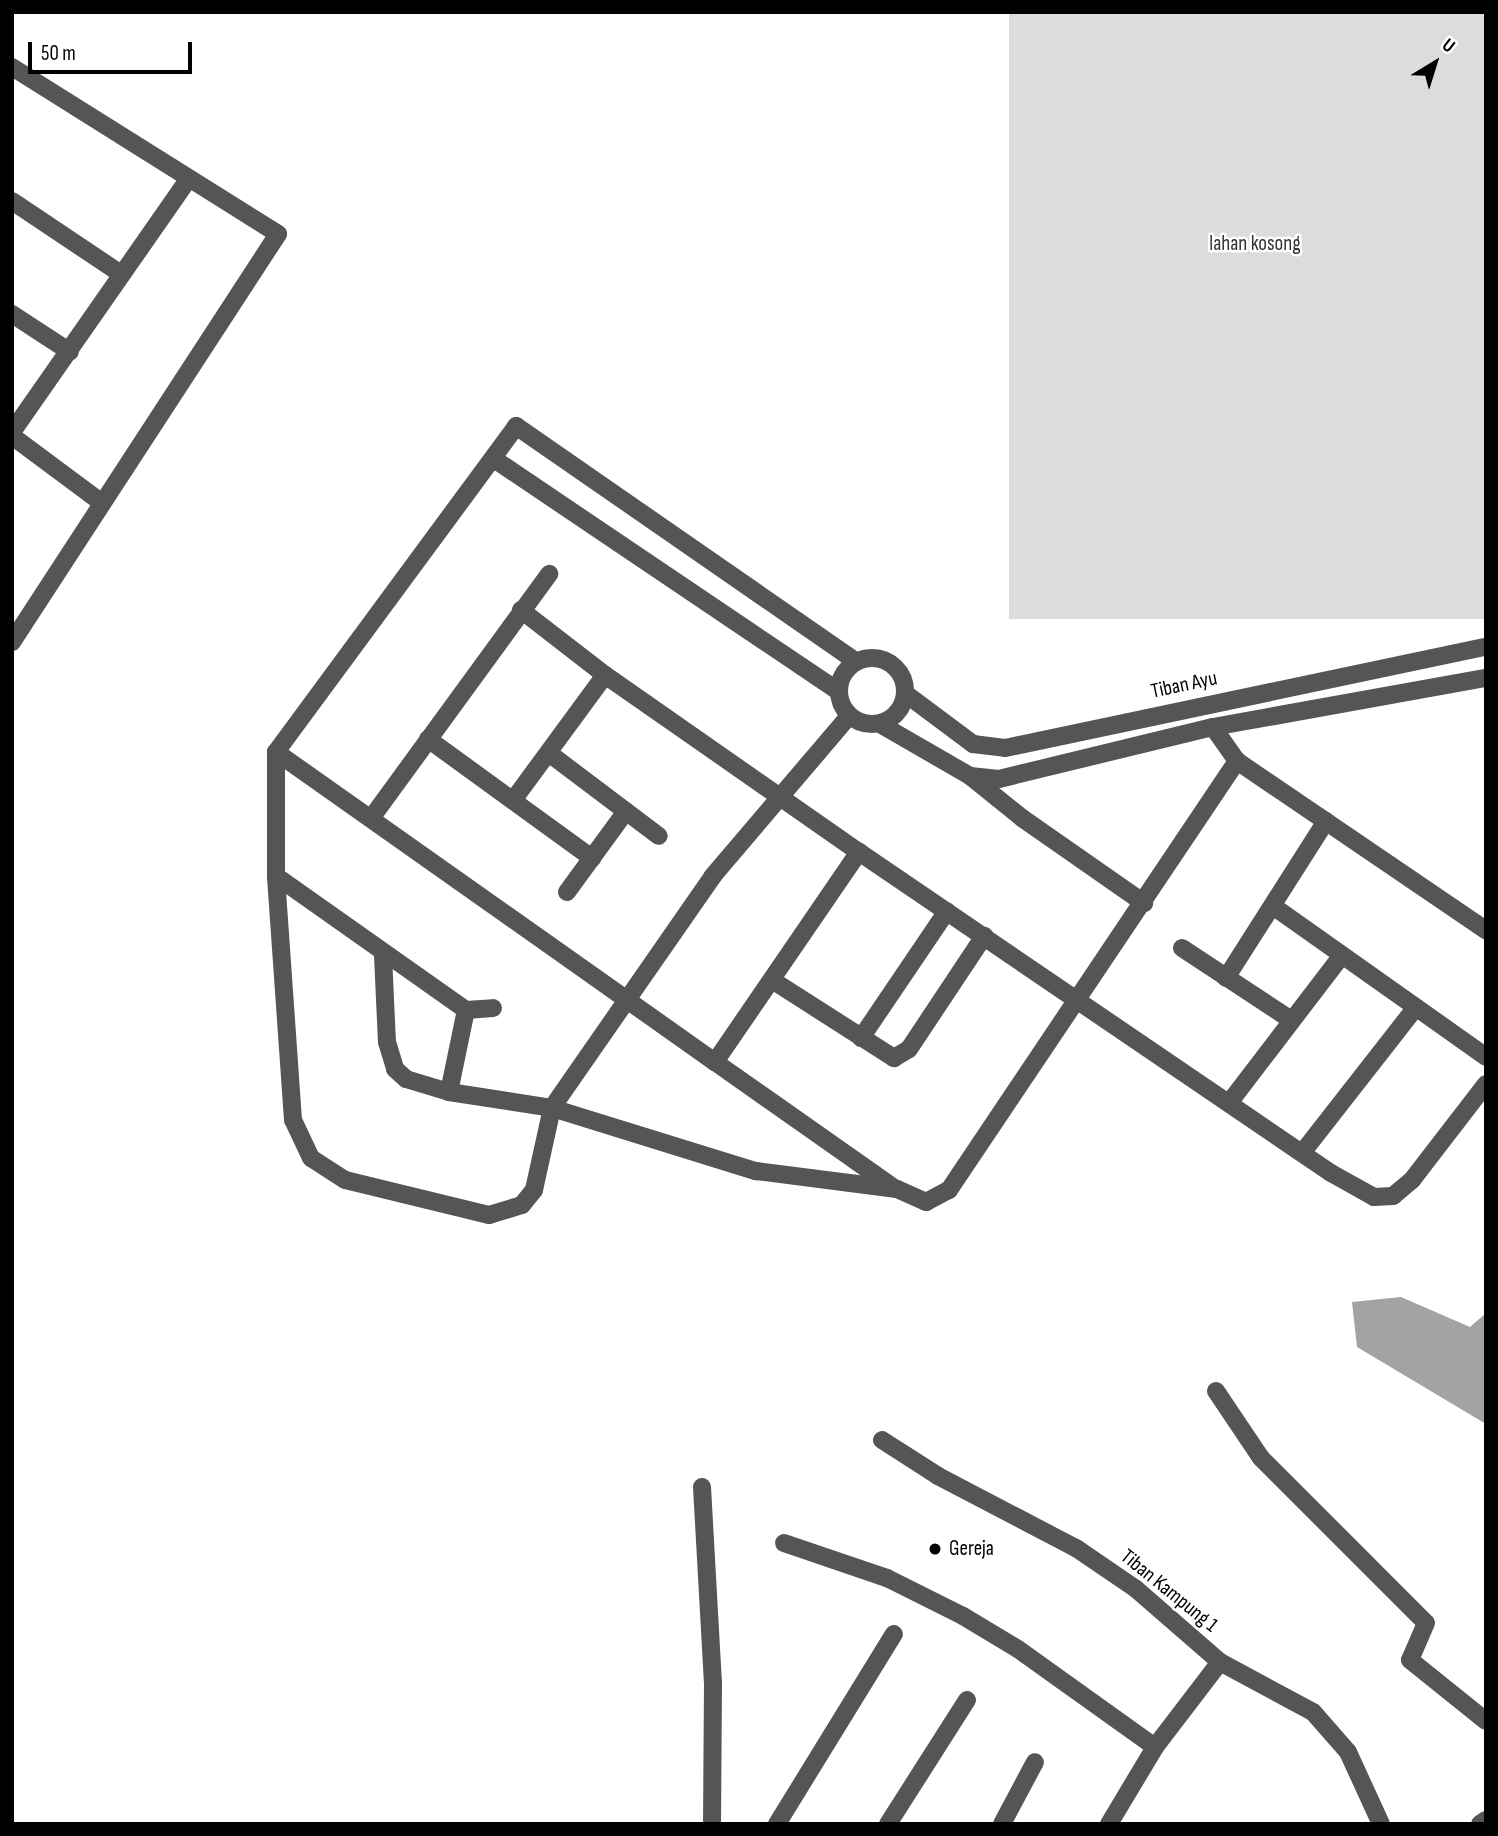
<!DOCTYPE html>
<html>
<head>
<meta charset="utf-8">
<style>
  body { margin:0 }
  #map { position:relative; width:1498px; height:1836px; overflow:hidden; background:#fff; font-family:"Sofia Sans Condensed",sans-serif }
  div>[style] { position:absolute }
  .green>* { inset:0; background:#dcdcdc; transform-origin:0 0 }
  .water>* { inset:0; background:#a3a3a3 }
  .minor>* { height:18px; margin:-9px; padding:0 9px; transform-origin:9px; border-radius:9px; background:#555 }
  .minor>.ring { margin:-9px; padding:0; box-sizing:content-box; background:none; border:18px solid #555; border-radius:50% }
  .dots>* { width:19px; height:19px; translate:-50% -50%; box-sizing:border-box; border:4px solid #fff; border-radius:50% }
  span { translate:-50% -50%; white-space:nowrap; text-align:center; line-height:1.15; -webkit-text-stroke:5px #fff; paint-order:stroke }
  .park-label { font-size:21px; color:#333 }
  .street-label { font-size:21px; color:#000 }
  .poi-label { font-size:21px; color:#000 }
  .left { translate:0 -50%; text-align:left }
  .frame { position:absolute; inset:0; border:14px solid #000; pointer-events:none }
  .north { position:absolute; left:1400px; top:28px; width:70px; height:70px; -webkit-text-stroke:5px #fff; paint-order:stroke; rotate:38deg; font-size:19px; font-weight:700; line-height:28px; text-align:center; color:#000 }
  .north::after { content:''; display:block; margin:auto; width:24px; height:32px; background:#000; clip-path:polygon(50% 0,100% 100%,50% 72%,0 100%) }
  .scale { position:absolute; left:28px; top:42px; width:164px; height:32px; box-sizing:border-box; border:4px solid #000; border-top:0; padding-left:9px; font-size:21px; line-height:24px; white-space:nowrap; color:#000; -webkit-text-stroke:5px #fff; paint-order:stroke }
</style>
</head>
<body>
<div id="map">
  <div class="green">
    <div style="left:1009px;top:12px;width:477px;height:607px"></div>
  </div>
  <div class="water">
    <div style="clip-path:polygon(1401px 1297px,1470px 1327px,1486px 1313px,1486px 1424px,1357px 1347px,1352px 1302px)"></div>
  </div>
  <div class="minor">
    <div style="left:12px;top:67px;width:314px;rotate:32.1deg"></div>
    <div style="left:278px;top:234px;width:487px;rotate:123.1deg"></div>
    <div style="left:12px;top:201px;width:131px;rotate:33.8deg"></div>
    <div style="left:12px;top:314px;width:69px;rotate:33.2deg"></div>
    <div style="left:12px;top:432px;width:307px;rotate:-55.1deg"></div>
    <div style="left:12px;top:436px;width:111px;rotate:36.6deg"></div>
    <div style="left:494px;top:459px;width:415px;rotate:34deg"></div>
    <div style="left:521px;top:610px;width:106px;rotate:37.7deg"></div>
    <div style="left:605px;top:675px;width:310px;rotate:34.9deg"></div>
    <div style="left:859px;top:852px;width:571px;rotate:34.22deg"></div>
    <div style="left:1331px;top:1173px;width:49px;rotate:29.2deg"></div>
    <div style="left:1374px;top:1197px;width:19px;rotate:-3deg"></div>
    <div style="left:1393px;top:1196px;width:25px;rotate:-40deg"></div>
    <div style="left:1412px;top:1180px;width:121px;rotate:-52.4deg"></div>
    <div class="ring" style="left:839px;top:658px;width:48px;height:48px"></div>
    <div style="left:906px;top:694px;width:84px;rotate:36.7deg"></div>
    <div style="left:973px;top:744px;width:32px;rotate:7deg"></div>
    <div style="left:1005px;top:748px;width:491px;rotate:-11.9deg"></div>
    <div style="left:849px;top:716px;width:210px;rotate:130.4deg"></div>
    <div style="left:713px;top:876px;width:282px;rotate:124.8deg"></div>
    <div style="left:552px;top:1108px;width:84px;rotate:102.4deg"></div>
    <div style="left:534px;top:1190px;width:19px;rotate:129deg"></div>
    <div style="left:522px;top:1205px;width:34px;rotate:163deg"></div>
    <div style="left:489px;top:1215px;width:148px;rotate:-166.3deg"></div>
    <div style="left:345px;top:1180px;width:40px;rotate:-147.1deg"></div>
    <div style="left:311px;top:1158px;width:42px;rotate:-115.3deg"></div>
    <div style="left:293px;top:1120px;width:245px;rotate:-94deg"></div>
    <div style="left:276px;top:876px;width:124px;rotate:-90deg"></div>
    <div style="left:276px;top:752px;width:405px;rotate:-53.6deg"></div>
    <div style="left:516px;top:426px;width:413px;rotate:34.7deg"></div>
    <div style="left:880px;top:724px;width:104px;rotate:30deg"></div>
    <div style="left:970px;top:776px;width:67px;rotate:38.9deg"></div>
    <div style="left:1022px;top:818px;width:149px;rotate:34.9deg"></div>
    <div style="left:1213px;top:727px;width:42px;rotate:54.8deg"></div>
    <div style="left:428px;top:739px;width:203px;rotate:36deg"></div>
    <div style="left:276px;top:752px;width:537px;rotate:35.23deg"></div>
    <div style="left:715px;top:1062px;width:255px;rotate:-55.6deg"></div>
    <div style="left:550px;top:754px;width:136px;rotate:37deg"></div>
    <div style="left:970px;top:776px;width:29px;rotate:6deg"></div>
    <div style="left:999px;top:779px;width:220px;rotate:-13.7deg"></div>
    <div style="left:1213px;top:727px;width:277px;rotate:-10.2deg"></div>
    <div style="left:514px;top:799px;width:154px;rotate:-53.7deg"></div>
    <div style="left:372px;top:817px;width:301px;rotate:-53.9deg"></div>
    <div style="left:276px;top:876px;width:232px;rotate:35.2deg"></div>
    <div style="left:567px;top:892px;width:100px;rotate:-53.9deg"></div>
    <div style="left:1273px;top:906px;width:261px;rotate:35.3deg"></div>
    <div style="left:1182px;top:948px;width:131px;rotate:33.4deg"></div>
    <div style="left:383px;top:955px;width:87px;rotate:87.4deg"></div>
    <div style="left:387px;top:1042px;width:28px;rotate:73deg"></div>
    <div style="left:395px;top:1069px;width:15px;rotate:42deg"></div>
    <div style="left:406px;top:1079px;width:45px;rotate:16.8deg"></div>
    <div style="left:449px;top:1092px;width:104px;rotate:8.8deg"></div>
    <div style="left:552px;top:1108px;width:214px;rotate:17.2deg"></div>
    <div style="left:756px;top:1171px;width:142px;rotate:7.3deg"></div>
    <div style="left:897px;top:1189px;width:32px;rotate:24deg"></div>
    <div style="left:926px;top:1202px;width:26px;rotate:-28deg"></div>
    <div style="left:949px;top:1190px;width:517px;rotate:-56.13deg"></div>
    <div style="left:1237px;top:761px;width:301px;rotate:34.2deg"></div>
    <div style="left:1226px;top:978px;width:186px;rotate:-57.5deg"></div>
    <div style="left:772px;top:980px;width:145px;rotate:32.6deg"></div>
    <div style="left:894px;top:1058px;width:17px;rotate:-31deg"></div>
    <div style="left:909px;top:1049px;width:136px;rotate:-56.4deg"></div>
    <div style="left:861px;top:1038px;width:153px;rotate:-55.9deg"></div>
    <div style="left:715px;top:1062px;width:218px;rotate:35.1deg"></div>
    <div style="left:449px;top:1092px;width:84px;rotate:-78.3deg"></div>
    <div style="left:466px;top:1010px;width:27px;rotate:-4deg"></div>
    <div style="left:1229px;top:1103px;width:186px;rotate:-52.6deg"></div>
    <div style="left:1302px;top:1153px;width:185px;rotate:-52deg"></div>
    <div style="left:1216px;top:1391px;width:81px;rotate:56.1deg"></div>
    <div style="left:1261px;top:1458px;width:233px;rotate:45deg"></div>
    <div style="left:1426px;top:1623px;width:40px;rotate:113.4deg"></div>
    <div style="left:1410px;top:1660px;width:97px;rotate:38.8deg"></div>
    <div style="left:882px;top:1440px;width:67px;rotate:32.7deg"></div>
    <div style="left:938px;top:1476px;width:156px;rotate:27.6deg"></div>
    <div style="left:1076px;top:1548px;width:73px;rotate:34.3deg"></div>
    <div style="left:1136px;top:1589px;width:111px;rotate:41deg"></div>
    <div style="left:1220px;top:1662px;width:106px;rotate:28.3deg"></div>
    <div style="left:1313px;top:1712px;width:53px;rotate:48.8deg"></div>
    <div style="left:1348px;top:1752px;width:79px;rotate:65.4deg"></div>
    <div style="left:702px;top:1487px;width:196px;rotate:86.8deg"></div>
    <div style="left:713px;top:1683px;width:141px;rotate:90.4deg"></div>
    <div style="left:784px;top:1543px;width:109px;rotate:18.8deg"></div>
    <div style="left:887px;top:1578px;width:85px;rotate:26.6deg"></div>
    <div style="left:963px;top:1616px;width:64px;rotate:31deg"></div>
    <div style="left:1018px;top:1649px;width:168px;rotate:35.6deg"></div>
    <div style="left:777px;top:1824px;width:223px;rotate:-58.4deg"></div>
    <div style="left:888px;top:1824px;width:147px;rotate:-57.5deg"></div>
    <div style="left:1002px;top:1824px;width:70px;rotate:-62deg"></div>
    <div style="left:1109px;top:1824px;width:90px;rotate:-59.1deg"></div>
    <div style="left:1155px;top:1747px;width:107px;rotate:-52.6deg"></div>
    <div style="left:1480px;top:1824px;width:7px;rotate:-34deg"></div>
  </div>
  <div class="dots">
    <div style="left:935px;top:1549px;background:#000"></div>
  </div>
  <div class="park-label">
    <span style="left:1255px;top:244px">lahan kosong</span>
  </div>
  <div class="street-label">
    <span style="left:1184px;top:685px;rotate:-12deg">Tiban Ayu</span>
    <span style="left:1169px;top:1591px;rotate:39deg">Tiban Kampung 1</span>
  </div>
  <div class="poi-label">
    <span class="left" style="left:949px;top:1549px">Gereja</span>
  </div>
  <div class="frame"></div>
  <div class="north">U</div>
  <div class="scale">50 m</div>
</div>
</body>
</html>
